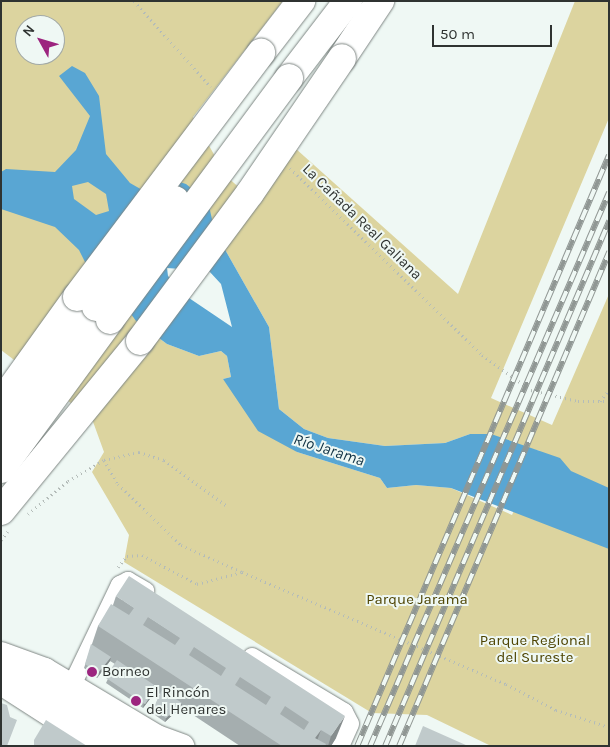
<!DOCTYPE html>
<html>
<head>
<meta charset="utf-8">
<style>
  body { margin:0 }
  #map { position:relative; width:610px; height:747px; overflow:hidden; background:#eff8f4; font-family:Karla,sans-serif }
  div>[style] { position:absolute }
  .green>* { inset:0; background:#dcd49f }
  .water>* { inset:0; background:#59a6d3 }
  .path>* { height:3px; margin-top:-1.5px; transform-origin:0; background:repeating-linear-gradient(90deg,#b4bcb9 0 1px,transparent 0 5px) }
  .roads { filter:drop-shadow(0 0 1px #7e8683) drop-shadow(0 0 1px #7e8683) }
  .street>* { height:18px; margin:-9px; padding:0 9px; transform-origin:9px; border-radius:9px; background:#fff }
  .secondary>* { height:24px; margin:-12px; padding:0 12px; transform-origin:12px; border-radius:12px; background:#fff }
  .highway>* { height:28px; margin:-14px; padding:0 14px; transform-origin:14px; border-radius:14px; background:#fff }
  .rail>* { height:5.5px; margin-top:-2.75px; transform-origin:0; background:repeating-linear-gradient(90deg,#eff8f4 0 11px,#909794 0 22px); box-sizing:border-box; border-block:1px solid #909794 }
  .bridges { filter:drop-shadow(0 0 1px #7e8683) drop-shadow(0 0 1px #7e8683) }
  .highway-bridge>* { height:28px; margin:-14px; padding:0 14px; transform-origin:14px; border-radius:14px; background:#fff }
  .wall>* { inset:0; background:#a5aeaf }
  .shaded-wall>* { inset:0; background:#868d8e }
  .building>* { inset:0; background:#c0cacb; transform-origin:0 0 }
  .dots>* { width:14px; height:14px; translate:-50% -50%; box-sizing:border-box; border:2px solid #eff8f4; border-radius:50% }
  span { translate:-50% -50%; white-space:nowrap; text-align:center; line-height:1.15; -webkit-text-stroke:4px #eff8f4; paint-order:stroke }
  .street-label { font-size:15px; color:#2f3331 }
  .park-label { font-size:15px; color:#4d4301 }
  .poi-label { font-size:15px; color:#2f3331 }
  .left { translate:0 -50%; text-align:left }
  .water-label { font-size:16px; color:#0d2f42; font-style:italic }
  .frame { position:absolute; inset:0; border:2px solid #2f3331; pointer-events:none }
  .north { position:absolute; left:15px; top:15px; width:50px; height:50px; box-sizing:border-box; background:#eff8f4; border:1px solid #a2a9a6; border-radius:50%; rotate:309deg; font-size:14px; font-weight:700; line-height:20px; text-align:center; color:#2f3331 }
  .north::after { content:''; display:block; margin:auto; width:18px; height:22px; background:#9c257f; clip-path:polygon(50% 0,100% 100%,50% 72%,0 100%) }
  .scale { position:absolute; left:432px; top:25px; width:120px; height:22px; box-sizing:border-box; border:2px solid #2f3331; border-top:0; padding-left:6px; font-size:15px; line-height:18px; white-space:nowrap; color:#2f3331; -webkit-text-stroke:4px #eff8f4; paint-order:stroke }
</style>
</head>
<body>
<div id="map">
  <div class="green">
    <div style="clip-path:polygon(evenodd,1px 1px,283px 1px,193px 117px,226px 176px,259px 205px,295px 148px,458px 294px,575px 1px,609px 1px,609px 118px,491px 398px,552px 425px,609px 294px,609px 746px,491px 746px,427px 715px,372px 713px,124px 562px,129px 535px,92px 472px,104px 452px,92px 419px,1px 350px,1px 1px,25px 25px,55px 25px,55px 55px,25px 55px,25px 25px,1px 1px,215px 232px,269px 327px,279px 409px,304px 429px,328px 438px,385px 446px,445px 443px,470px 434px,540px 451px,512px 515px,451px 488px,416px 485px,387px 488px,380px 478px,297px 452px,223px 379px,231px 377px,227px 356px,221px 351px,199px 356px,167px 344px,136px 321px,160px 263px,215px 232px)"></div>
  </div>
  <div class="water">
    <div style="clip-path:polygon(evenodd,72px 66px,85px 73px,99px 96px,106px 154px,130px 183px,144px 191px,170px 179px,186px 184px,208px 202px,215px 232px,269px 327px,279px 409px,304px 429px,328px 438px,385px 446px,445px 443px,470px 434px,491px 434px,560px 458px,571px 471px,609px 488px,609px 549px,451px 488px,416px 485px,387px 488px,380px 478px,297px 452px,258px 431px,223px 379px,231px 377px,227px 356px,221px 351px,199px 356px,167px 344px,136px 321px,107px 280px,90px 272px,79px 250px,55px 227px,1px 209px,1px 172px,6px 169px,55px 172px,76px 150px,90px 116px,59px 76px,72px 66px,88px 182px,106px 194px,109px 211px,96px 215px,74px 199px,72px 186px,88px 182px,72px 66px,167px 268px,209px 271px,221px 284px,232px 327px,189px 298px,168px 276px,167px 268px)"></div>
  </div>
  <div class="path">
    <div style="left:134px;top:1px;width:115px;rotate:48.2deg"></div>
    <div style="left:290px;top:168px;width:268px;rotate:44.2deg"></div>
    <div style="left:482px;top:355px;width:60px;rotate:35.5deg"></div>
    <div style="left:531px;top:390px;width:48px;rotate:13.2deg"></div>
    <div style="left:578px;top:401px;width:31px"></div>
    <div style="left:600px;top:401px;width:14px;rotate:-51deg"></div>
    <div style="left:104px;top:460px;width:28px;rotate:60deg"></div>
    <div style="left:118px;top:484px;width:88px;rotate:44.1deg"></div>
    <div style="left:181px;top:545px;width:67px;rotate:23.9deg"></div>
    <div style="left:28px;top:514px;width:52px;rotate:-39.5deg"></div>
    <div style="left:68px;top:481px;width:42px;rotate:-30.3deg"></div>
    <div style="left:104px;top:460px;width:36px;rotate:-13deg"></div>
    <div style="left:139px;top:452px;width:26px;rotate:18deg"></div>
    <div style="left:164px;top:460px;width:78px;rotate:36.1deg"></div>
    <div style="left:1px;top:540px;width:11px;rotate:-52deg"></div>
    <div style="left:118px;top:567px;width:14px;rotate:-51deg"></div>
    <div style="left:127px;top:556px;width:15px;rotate:-4deg"></div>
    <div style="left:142px;top:555px;width:62px;rotate:27.8deg"></div>
    <div style="left:197px;top:584px;width:47px;rotate:-14.9deg"></div>
    <div style="left:242px;top:572px;width:287px;rotate:23deg"></div>
    <div style="left:506px;top:684px;width:56px;rotate:27.5deg"></div>
    <div style="left:556px;top:710px;width:56px;rotate:17.8deg"></div>
  </div>
  <div class="roads">
    <div class="street">
      <div style="left:252px;top:657px;width:107px;rotate:30.9deg"></div>
      <div style="left:344px;top:712px;width:13px;rotate:63deg"></div>
      <div style="left:350px;top:724px;width:24px;rotate:114deg"></div>
      <div style="left:72px;top:685px;width:111px;rotate:-64.4deg"></div>
      <div style="left:120px;top:585px;width:9px;rotate:-27deg"></div>
      <div style="left:128px;top:581px;width:20px;rotate:30deg"></div>
    </div>
    <div class="secondary">
      <div style="left:1px;top:654px;width:47px;rotate:20deg"></div>
      <div style="left:45px;top:670px;width:131px;rotate:30.9deg"></div>
      <div style="left:157px;top:737px;width:27px;rotate:20deg"></div>
      <div style="left:3px;top:661px;width:38px;rotate:40deg"></div>
      <div style="left:32px;top:685px;width:121px;rotate:30.4deg"></div>
      <div style="left:1px;top:683px;width:117px;rotate:32.7deg"></div>
    </div>
    <div class="highway">
      <div style="left:261px;top:53px;width:66px;rotate:-52.4deg"></div>
      <div style="left:342px;top:58px;width:69px;rotate:-56.3deg"></div>
      <div style="left:289px;top:78px;width:97px;rotate:-52.5deg"></div>
      <div style="left:1px;top:403px;width:130px;rotate:-54.4deg"></div>
      <div style="left:1px;top:437px;width:161px;rotate:-53.8deg"></div>
      <div style="left:1px;top:469px;width:185px;rotate:-53.8deg"></div>
      <div style="left:1px;top:511px;width:220px;rotate:-50.7deg"></div>
    </div>
  </div>
  <div class="rail">
    <div style="left:357px;top:746px;width:642px;rotate:-66.91deg"></div>
    <div style="left:370px;top:746px;width:603px;rotate:-66.66deg"></div>
    <div style="left:385px;top:746px;width:571px;rotate:-66.89deg"></div>
    <div style="left:399px;top:746px;width:537px;rotate:-66.97deg"></div>
  </div>
  <div class="bridges">
    <div class="highway-bridge">
      <div style="left:77px;top:297px;width:306px;rotate:-53deg"></div>
      <div style="left:96px;top:307px;width:133px;rotate:-53.6deg"></div>
      <div style="left:110px;top:320px;width:301px;rotate:-53.5deg"></div>
      <div style="left:140px;top:341px;width:184px;rotate:-53.4deg"></div>
      <div style="left:250px;top:193px;width:163px;rotate:-55.7deg"></div>
    </div>
  </div>
  <div class="wall">
    <div style="clip-path:polygon(116px 596px,336px 738px,331px 746px,240px 746px,181px 707px,165px 722px,152px 713px,160px 694px,156px 691px,143px 708px,106px 683px,115px 664px,110px 661px,97px 678px,84px 668px,98px 626px,113px 605px)"></div>
  </div>
  <div class="shaded-wall">
    <div style="clip-path:polygon(111px 657px,110px 661px,97px 678px,98px 673px)"></div>
    <div style="clip-path:polygon(157px 687px,156px 691px,143px 708px,144px 703px)"></div>
    <div style="clip-path:polygon(182px 703px,181px 707px,165px 722px,166px 718px)"></div>
    <div style="clip-path:polygon(345px 716px,336px 738px,331px 746px,328px 746px,331px 736px)"></div>
    <div style="clip-path:polygon(321px 730px,315px 746px,315px 738px)"></div>
  </div>
  <div class="building">
    <div style="clip-path:polygon(evenodd,129px 576px,345px 716px,331px 736px,321px 730px,315px 738px,326px 744px,325px 746px,282px 746px,98px 626px,111px 604px,129px 615px,134px 608px,116px 596px,129px 576px,148px 617px,180px 638px,175px 645px,143px 625px,148px 617px,129px 576px,194px 647px,226px 668px,221px 676px,189px 655px,194px 647px,129px 576px,240px 677px,271px 697px,266px 705px,235px 685px,240px 677px,129px 576px,285px 706px,309px 722px,304px 730px,280px 714px,285px 706px)"></div>
    <div style="clip-path:polygon(91px 644px,111px 657px,98px 673px,85px 664px)"></div>
    <div style="left:117px;top:660px;width:48px;height:21px;rotate:34deg"></div>
    <div style="clip-path:polygon(162px 690px,182px 703px,166px 718px,153px 709px)"></div>
    <div style="clip-path:polygon(1px 703px,7px 705px,10px 717px,17px 720px,7px 746px,1px 746px)"></div>
    <div style="clip-path:polygon(46px 720px,87px 746px,34px 746px,34px 740px)"></div>
    <div style="clip-path:polygon(423px 726px,468px 746px,415px 746px)"></div>
  </div>
  <div class="dots">
    <div style="left:92px;top:672px;background:#9c257f"></div>
    <div style="left:136px;top:701px;background:#9c257f"></div>
  </div>
  <div class="street-label">
    <span style="left:362px;top:222px;rotate:44deg">La Cañada Real Galiana</span>
  </div>
  <div class="park-label">
    <span style="left:417px;top:600px">Parque Jarama</span>
    <span style="left:535px;top:649px">Parque Regional<br>del Sureste</span>
  </div>
  <div class="poi-label">
    <span class="left" style="left:102px;top:672px">Borneo</span>
    <span class="left" style="left:146px;top:701px">El Rincón<br>del Henares</span>
  </div>
  <div class="water-label">
    <span style="left:329px;top:450px;rotate:18deg">Río Jarama</span>
  </div>
  <div class="frame"></div>
  <div class="north">N</div>
  <div class="scale">50 m</div>
</div>
</body>
</html>
